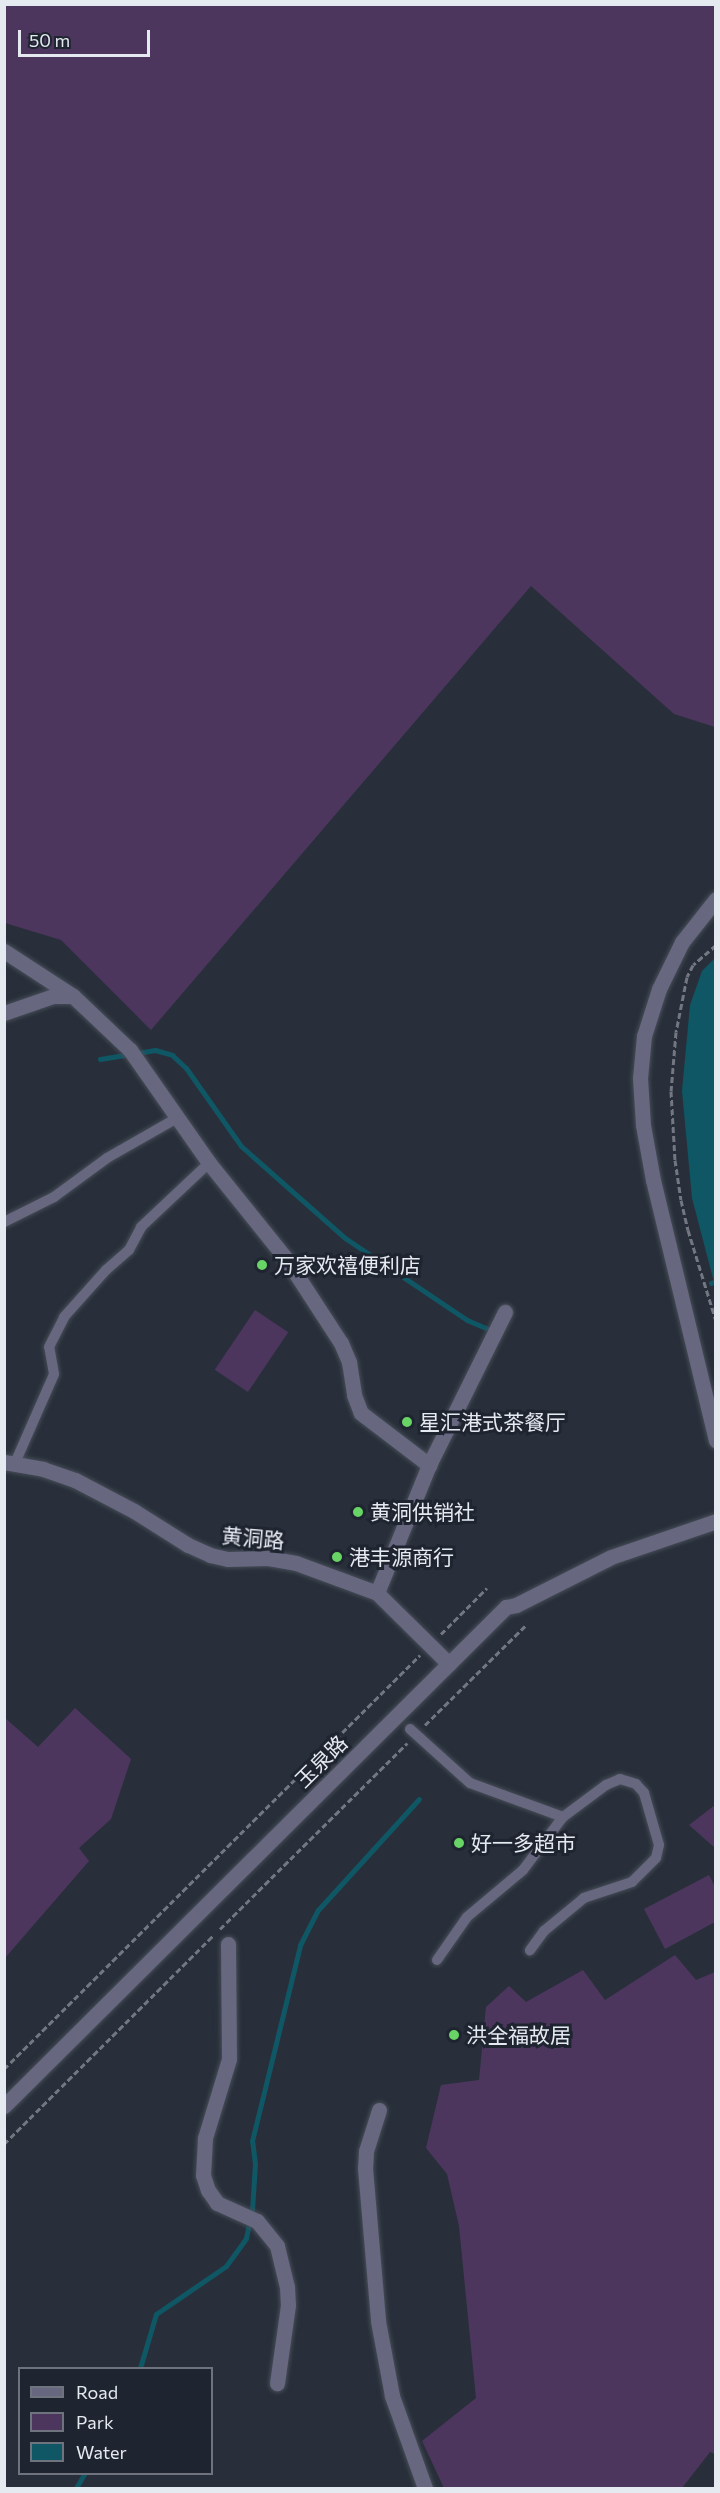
<!DOCTYPE html>
<html>
<head>
<meta charset="utf-8">
<style>
  body { margin:0 }
  #map { position:relative; width:720px; height:2493px; overflow:hidden; background:#282f3a; font-family:Commissioner,"Noto Sans SC",sans-serif }
  div>[style] { position:absolute }
  .green>* { inset:0; background:#4d365e; transform-origin:0 0 }
  .water>* { inset:0; background:#0f5765 }
  .stream>* { height:5px; margin:-2.5px; padding:0 2.5px; transform-origin:2.5px; border-radius:2.5px; background:#0f5765 }
  .path>* { height:3px; margin-top:-1.5px; transform-origin:0; background:repeating-linear-gradient(90deg,#727781 0 6px,transparent 0 9px) }
  .roads { filter:drop-shadow(0 0 2px #464d57) drop-shadow(0 0 2px #464d57) }
  .service>* { height:10px; margin:-5px; padding:0 5px; transform-origin:5px; border-radius:5px; background:#676780 }
  .minor>* { height:15px; margin:-7.5px; padding:0 7.5px; transform-origin:7.5px; border-radius:7.5px; background:#676780 }
  .tertiary>* { height:15px; margin:-7.5px; padding:0 7.5px; transform-origin:7.5px; border-radius:7.5px; background:#676780 }
  .dots>* { width:16px; height:16px; translate:-50% -50%; box-sizing:border-box; border:3px solid #1f2530; border-radius:50% }
  span { translate:-50% -50%; white-space:nowrap; text-align:center; line-height:1.15; -webkit-text-stroke:6px #1f2530; paint-order:stroke }
  .poi-label { font-size:21px; color:#e5e9f0 }
  .left { translate:0 -50%; text-align:left }
  .street-label { font-size:21px; color:#e5e9f0 }
  .frame { position:absolute; inset:0; border:6px solid #e5e9f0; pointer-events:none }
  .legend { position:absolute; left:18px; top:2367px; width:195px; height:108px; box-sizing:border-box; background:#1f2530; border:2px solid #6e737d; margin:0; padding:8px 10px; list-style:none; font-size:18px; color:#e5e9f0 }
  .legend li { display:flex; align-items:center; gap:12px; height:30px }
  .legend b { width:30px; border:2px solid #6e737d }
  .scale { position:absolute; left:18px; top:30px; width:132px; height:27px; box-sizing:border-box; border:3px solid #e5e9f0; border-top:0; padding-left:8px; font-size:18px; line-height:21px; white-space:nowrap; color:#e5e9f0; -webkit-text-stroke:4px #1f2530; paint-order:stroke }
</style>
</head>
<body>
<div id="map">
  <div class="green">
    <div style="clip-path:polygon(4px 5px,715px 5px,715px 727px,674px 714px,531px 586px,151px 1030px,61px 940px,5px 923px)"></div>
    <div style="left:255px;top:1310px;width:40px;height:72px;rotate:34deg"></div>
    <div style="clip-path:polygon(75px 1708px,131px 1759px,111px 1819px,79px 1848px,89px 1861px,5px 1958px,5px 1718px,38px 1747px)"></div>
    <div style="clip-path:polygon(715px 1805px,715px 1848px,689px 1825px)"></div>
    <div style="clip-path:polygon(709px 1875px,715px 1887px,715px 1922px,665px 1949px,644px 1909px)"></div>
    <div style="clip-path:polygon(675px 1955px,696px 1980px,715px 1972px,715px 2454px,710px 2452px,682px 2488px,444px 2488px,422px 2441px,476px 2398px,459px 2226px,447px 2174px,426px 2148px,441px 2085px,479px 2080px,486px 2007px,509px 1986px,526px 2002px,583px 1970px,605px 2000px)"></div>
  </div>
  <div class="water">
    <div style="clip-path:polygon(715px 958px,715px 1286px,692px 1198px,682px 1091px,690px 1005px,702px 971px)"></div>
  </div>
  <div class="stream">
    <div style="left:100px;top:1059px;width:56px;rotate:-9.3deg"></div>
    <div style="left:155px;top:1050px;width:18px;rotate:16deg"></div>
    <div style="left:172px;top:1055px;width:19px;rotate:43deg"></div>
    <div style="left:186px;top:1068px;width:95px;rotate:54.8deg"></div>
    <div style="left:241px;top:1146px;width:139px;rotate:41.5deg"></div>
    <div style="left:345px;top:1238px;width:147px;rotate:33.9deg"></div>
    <div style="left:467px;top:1320px;width:28px;rotate:23deg"></div>
    <div style="left:711px;top:1283px;width:5px;rotate:-22deg"></div>
    <div style="left:140px;top:2368px;width:56px;rotate:-73.5deg"></div>
    <div style="left:156px;top:2314px;width:85px;rotate:-34.4deg"></div>
    <div style="left:226px;top:2266px;width:34px;rotate:-54deg"></div>
    <div style="left:246px;top:2238px;width:29px;rotate:-78deg"></div>
    <div style="left:252px;top:2210px;width:46px;rotate:-86.3deg"></div>
    <div style="left:255px;top:2164px;width:23px;rotate:-97deg"></div>
    <div style="left:252px;top:2141px;width:202px;rotate:-76.2deg"></div>
    <div style="left:300px;top:1945px;width:39px;rotate:-63deg"></div>
    <div style="left:318px;top:1910px;width:150px;rotate:-47.7deg"></div>
    <div style="left:76px;top:2488px;width:16px;rotate:-60deg"></div>
  </div>
  <div class="path">
    <div style="left:716px;top:945px;width:30px;rotate:139deg"></div>
    <div style="left:693px;top:965px;width:13px;rotate:117deg"></div>
    <div style="left:687px;top:977px;width:56px;rotate:101.3deg"></div>
    <div style="left:676px;top:1032px;width:59px;rotate:94.8deg"></div>
    <div style="left:671px;top:1091px;width:69px;rotate:86.7deg"></div>
    <div style="left:675px;top:1160px;width:40px;rotate:81.5deg"></div>
    <div style="left:681px;top:1200px;width:31px;rotate:77deg"></div>
    <div style="left:688px;top:1230px;width:95px;rotate:72.9deg"></div>
    <div style="left:441px;top:1634px;width:65px;rotate:-45deg"></div>
    <div style="left:425px;top:1725px;width:141px;rotate:-44.7deg"></div>
    <div style="left:220px;top:1929px;width:264px;rotate:-44.8deg"></div>
    <div style="left:4px;top:2069px;width:587px;rotate:-44.86deg"></div>
    <div style="left:4px;top:2144px;width:296px;rotate:-44.9deg"></div>
  </div>
  <div class="roads">
    <div class="service">
      <div style="left:4px;top:1222px;width:56px;rotate:-26.6deg"></div>
      <div style="left:54px;top:1197px;width:66px;rotate:-36.3deg"></div>
      <div style="left:107px;top:1158px;width:81px;rotate:-29.7deg"></div>
      <div style="left:15px;top:1463px;width:97px;rotate:-66.3deg"></div>
      <div style="left:54px;top:1374px;width:27px;rotate:-100deg"></div>
      <div style="left:49px;top:1347px;width:34px;rotate:-63deg"></div>
      <div style="left:64px;top:1317px;width:63px;rotate:-48.2deg"></div>
      <div style="left:106px;top:1270px;width:30px;rotate:-41deg"></div>
      <div style="left:129px;top:1250px;width:26px;rotate:-62deg"></div>
      <div style="left:141px;top:1227px;width:93px;rotate:-43.3deg"></div>
      <div style="left:410px;top:1729px;width:81px;rotate:42deg"></div>
      <div style="left:470px;top:1783px;width:99px;rotate:20.1deg"></div>
      <div style="left:563px;top:1817px;width:54px;rotate:-36.7deg"></div>
      <div style="left:606px;top:1785px;width:15px;rotate:-23deg"></div>
      <div style="left:620px;top:1779px;width:17px;rotate:17deg"></div>
      <div style="left:636px;top:1784px;width:12px;rotate:48deg"></div>
      <div style="left:644px;top:1793px;width:54px;rotate:73.9deg"></div>
      <div style="left:659px;top:1845px;width:13px;rotate:103deg"></div>
      <div style="left:656px;top:1858px;width:34px;rotate:135deg"></div>
      <div style="left:632px;top:1882px;width:51px;rotate:161.6deg"></div>
      <div style="left:584px;top:1898px;width:52px;rotate:140.5deg"></div>
      <div style="left:544px;top:1931px;width:24px;rotate:126deg"></div>
      <div style="left:437px;top:1960px;width:52px;rotate:-55.1deg"></div>
      <div style="left:467px;top:1917px;width:73px;rotate:-40deg"></div>
      <div style="left:523px;top:1870px;width:66px;rotate:-53deg"></div>
    </div>
    <div class="minor">
      <div style="left:716px;top:899px;width:55px;rotate:128.3deg"></div>
      <div style="left:682px;top:942px;width:52px;rotate:116.1deg"></div>
      <div style="left:659px;top:989px;width:49px;rotate:107.7deg"></div>
      <div style="left:644px;top:1036px;width:42px;rotate:95.4deg"></div>
      <div style="left:640px;top:1078px;width:47px;rotate:86.3deg"></div>
      <div style="left:643px;top:1125px;width:56px;rotate:79.7deg"></div>
      <div style="left:653px;top:1180px;width:268px;rotate:76.4deg"></div>
      <div style="left:4px;top:951px;width:82px;rotate:33.1deg"></div>
      <div style="left:73px;top:996px;width:79px;rotate:43.5deg"></div>
      <div style="left:130px;top:1050px;width:138px;rotate:55deg"></div>
      <div style="left:209px;top:1163px;width:124px;rotate:51.2deg"></div>
      <div style="left:287px;top:1260px;width:99px;rotate:57deg"></div>
      <div style="left:341px;top:1343px;width:21px;rotate:67deg"></div>
      <div style="left:349px;top:1362px;width:33px;rotate:81deg"></div>
      <div style="left:354px;top:1395px;width:19px;rotate:69deg"></div>
      <div style="left:361px;top:1413px;width:86px;rotate:37.4deg"></div>
      <div style="left:4px;top:1013px;width:52px;rotate:-19.1deg"></div>
      <div style="left:53px;top:996px;width:20px"></div>
      <div style="left:4px;top:1462px;width:40px;rotate:10deg"></div>
      <div style="left:43px;top:1469px;width:34px;rotate:19deg"></div>
      <div style="left:75px;top:1480px;width:67px;rotate:27.7deg"></div>
      <div style="left:134px;top:1511px;width:64px;rotate:32.2deg"></div>
      <div style="left:188px;top:1545px;width:24px;rotate:24deg"></div>
      <div style="left:210px;top:1555px;width:18px;rotate:13deg"></div>
      <div style="left:228px;top:1559px;width:40px;rotate:-1.4deg"></div>
      <div style="left:268px;top:1558px;width:28px;rotate:10deg"></div>
      <div style="left:296px;top:1563px;width:86px;rotate:20.3deg"></div>
      <div style="left:377px;top:1593px;width:101px;rotate:44.6deg"></div>
      <div style="left:377px;top:1593px;width:138px;rotate:-67.9deg"></div>
      <div style="left:429px;top:1465px;width:171px;rotate:-63.6deg"></div>
      <div style="left:228px;top:1944px;width:115px;rotate:89.5deg"></div>
      <div style="left:229px;top:2059px;width:83px;rotate:106.9deg"></div>
      <div style="left:205px;top:2138px;width:37px;rotate:93deg"></div>
      <div style="left:203px;top:2175px;width:16px;rotate:72deg"></div>
      <div style="left:208px;top:2190px;width:16px;rotate:55deg"></div>
      <div style="left:217px;top:2203px;width:44px;rotate:24.2deg"></div>
      <div style="left:257px;top:2221px;width:32px;rotate:51deg"></div>
      <div style="left:277px;top:2246px;width:42px;rotate:76.3deg"></div>
      <div style="left:287px;top:2287px;width:18px;rotate:87deg"></div>
      <div style="left:288px;top:2305px;width:79px;rotate:98deg"></div>
      <div style="left:379px;top:2110px;width:43px;rotate:107.6deg"></div>
      <div style="left:366px;top:2151px;width:17px;rotate:93deg"></div>
      <div style="left:365px;top:2168px;width:154px;rotate:85.1deg"></div>
      <div style="left:378px;top:2321px;width:76px;rotate:79.4deg"></div>
      <div style="left:392px;top:2396px;width:98px;rotate:70.3deg"></div>
    </div>
    <div class="tertiary">
      <div style="left:4px;top:2106px;width:708px;rotate:-44.83deg"></div>
      <div style="left:506px;top:1607px;width:10px;rotate:-11deg"></div>
      <div style="left:516px;top:1605px;width:106px;rotate:-26.8deg"></div>
      <div style="left:611px;top:1557px;width:111px;rotate:-18.9deg"></div>
    </div>
  </div>
  <div class="dots">
    <div style="left:262px;top:1265px;background:#68d465"></div>
    <div style="left:407px;top:1422px;background:#68d465"></div>
    <div style="left:358px;top:1512px;background:#68d465"></div>
    <div style="left:337px;top:1557px;background:#68d465"></div>
    <div style="left:459px;top:1843px;background:#68d465"></div>
    <div style="left:454px;top:2035px;background:#68d465"></div>
  </div>
  <div class="poi-label">
    <span class="left" style="left:274px;top:1265px">万家欢禧便利店</span>
    <span class="left" style="left:419px;top:1422px">星汇港式茶餐厅</span>
    <span class="left" style="left:370px;top:1512px">黄洞供销社</span>
    <span class="left" style="left:349px;top:1557px">港丰源商行</span>
    <span class="left" style="left:471px;top:1843px">好一多超市</span>
    <span class="left" style="left:466px;top:2035px">洪全福故居</span>
  </div>
  <div class="street-label">
    <span style="left:253px;top:1538px;rotate:5deg">黄洞路</span>
    <span style="left:321px;top:1761px;rotate:-45deg">玉泉路</span>
  </div>
  <div class="frame"></div>
  <ul class="legend">
  <li><b style="height:8px;background:#676780"></b>Road</li>
  <li><b style="height:16px;background:#4d365e"></b>Park</li>
  <li><b style="height:16px;background:#0f5765"></b>Water</li>
  </ul>
  <div class="scale">50 m</div>
</div>
</body>
</html>
